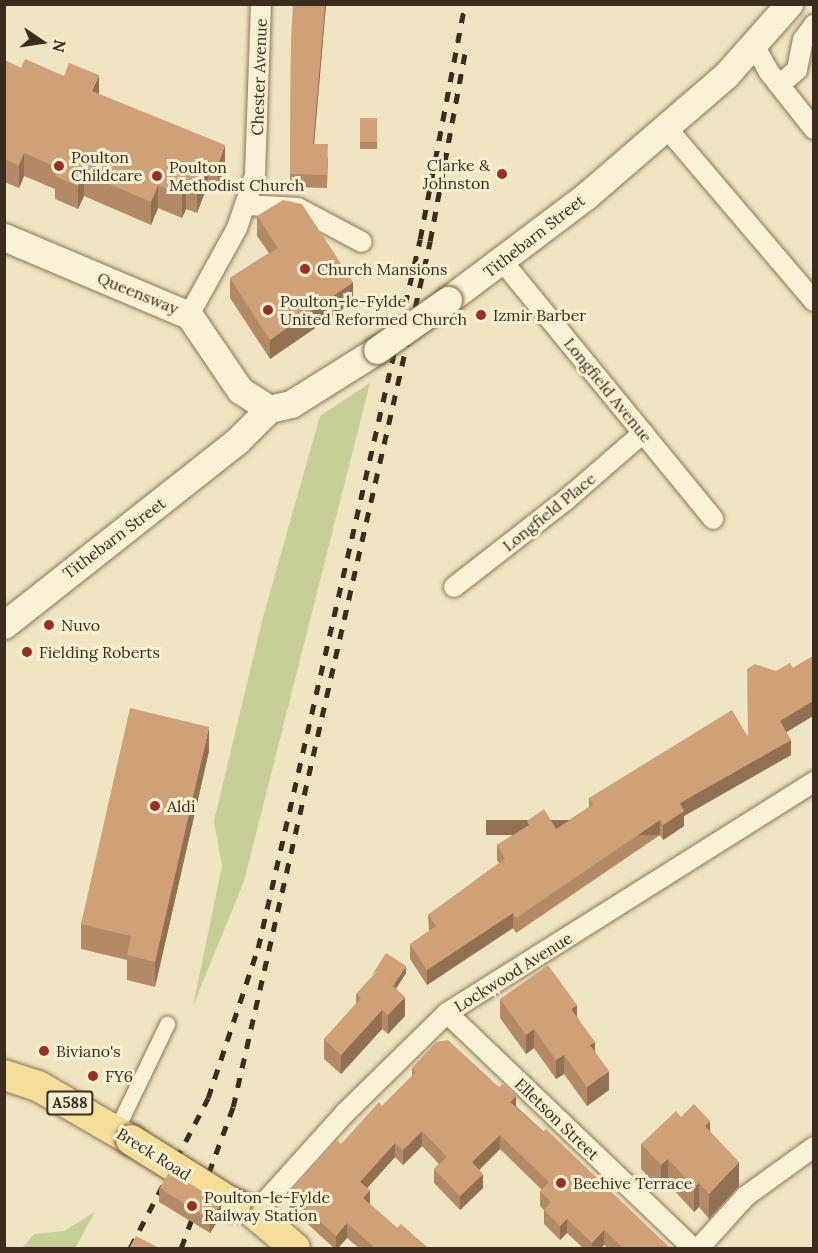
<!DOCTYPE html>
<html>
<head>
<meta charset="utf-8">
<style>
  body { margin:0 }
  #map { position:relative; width:818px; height:1253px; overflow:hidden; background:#f0e5c2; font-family:Lora,serif }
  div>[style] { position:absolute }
  .green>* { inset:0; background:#c5cf96 }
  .roads { filter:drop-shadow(0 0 2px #8b7658) drop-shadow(0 0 2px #8b7658) }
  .pedestrian>* { height:15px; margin:-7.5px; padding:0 7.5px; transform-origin:7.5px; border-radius:7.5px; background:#faf2d6 }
  .minor>* { height:20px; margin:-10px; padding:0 10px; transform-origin:10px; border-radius:10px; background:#faf2d6 }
  .secondary>* { height:27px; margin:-13.5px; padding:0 13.5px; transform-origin:13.5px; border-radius:13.5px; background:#faf2d6 }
  .primary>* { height:30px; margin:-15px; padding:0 15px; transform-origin:15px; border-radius:15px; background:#f5de98 }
  .rail>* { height:4.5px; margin-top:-2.25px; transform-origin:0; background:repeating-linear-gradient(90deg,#3a2d1d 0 10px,transparent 0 20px) }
  .bridges { filter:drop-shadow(0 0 2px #6d573c) drop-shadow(0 0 2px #6d573c) }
  .secondary-bridge>* { height:27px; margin:-13.5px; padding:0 13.5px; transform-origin:13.5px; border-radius:13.5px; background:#faf2d6 }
  .primary-bridge>* { height:30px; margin:-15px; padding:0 15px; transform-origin:15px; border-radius:15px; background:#f5de98 }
  .wall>* { inset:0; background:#b38a65; transform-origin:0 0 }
  .shaded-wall>* { inset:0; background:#927153; transform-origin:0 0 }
  .building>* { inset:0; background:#d0a176; transform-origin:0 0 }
  .dots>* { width:16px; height:16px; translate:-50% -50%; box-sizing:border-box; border:3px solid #f7efd2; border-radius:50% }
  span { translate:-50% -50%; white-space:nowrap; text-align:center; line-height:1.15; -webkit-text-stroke:6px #f7efd2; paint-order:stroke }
  .shield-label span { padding:2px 4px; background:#f7efd2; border:2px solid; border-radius:4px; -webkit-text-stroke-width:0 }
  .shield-label { font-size:15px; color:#3a2d1d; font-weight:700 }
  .street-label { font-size:16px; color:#3a2d1d }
  .poi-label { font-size:16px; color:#3a2d1d }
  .left { translate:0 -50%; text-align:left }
  .right { translate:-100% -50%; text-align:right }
  .frame { position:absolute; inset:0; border:6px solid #3a2d1d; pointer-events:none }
  .north { position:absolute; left:12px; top:12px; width:60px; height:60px; -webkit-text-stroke:4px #f7efd2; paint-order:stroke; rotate:103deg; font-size:16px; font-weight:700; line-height:24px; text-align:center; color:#3a2d1d }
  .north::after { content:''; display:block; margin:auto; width:21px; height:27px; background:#3a2d1d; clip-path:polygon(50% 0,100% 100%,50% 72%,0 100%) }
</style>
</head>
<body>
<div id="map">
  <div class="green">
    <div style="clip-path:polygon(370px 383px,244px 881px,193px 1006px,222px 866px,214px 821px,262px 621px,320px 416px)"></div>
    <div style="clip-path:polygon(95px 1212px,75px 1248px,22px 1248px,34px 1234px,64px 1231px)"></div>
  </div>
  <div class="roads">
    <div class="pedestrian">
      <div style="left:116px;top:1130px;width:118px;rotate:-64.3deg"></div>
    </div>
    <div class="minor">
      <div style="left:754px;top:45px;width:31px;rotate:61deg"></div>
      <div style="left:769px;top:72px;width:73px;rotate:51.7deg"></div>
      <div style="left:779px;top:85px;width:23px;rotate:-40deg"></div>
      <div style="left:797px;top:70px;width:31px;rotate:-79deg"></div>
      <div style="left:803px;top:40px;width:19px;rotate:-54deg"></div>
      <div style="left:665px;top:126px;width:230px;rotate:49.6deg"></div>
      <div style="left:247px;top:205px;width:51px;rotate:3.4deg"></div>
      <div style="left:298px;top:208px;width:72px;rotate:28deg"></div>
      <div style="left:503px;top:262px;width:332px;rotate:50.7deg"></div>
      <div style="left:189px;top:315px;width:99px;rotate:-61.1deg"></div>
      <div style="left:237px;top:228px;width:56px;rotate:-71.2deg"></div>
      <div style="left:255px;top:175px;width:171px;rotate:-88deg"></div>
      <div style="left:454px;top:587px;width:143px;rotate:-37.9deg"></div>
      <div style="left:567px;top:499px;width:101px;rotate:-41deg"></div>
      <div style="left:447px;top:1013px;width:340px;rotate:43.7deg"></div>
      <div style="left:255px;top:1213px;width:135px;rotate:-48deg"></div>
      <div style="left:345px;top:1113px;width:143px;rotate:-44.4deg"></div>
      <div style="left:447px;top:1013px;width:434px;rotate:-32.2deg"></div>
      <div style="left:699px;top:1248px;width:70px;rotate:-47.9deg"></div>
      <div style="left:746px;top:1196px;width:84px;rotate:-35.8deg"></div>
    </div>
    <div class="secondary">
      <div style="left:4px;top:237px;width:201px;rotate:22.9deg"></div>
      <div style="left:189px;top:315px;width:91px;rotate:55.8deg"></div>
      <div style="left:240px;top:390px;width:35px;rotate:33deg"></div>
      <div style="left:448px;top:300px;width:173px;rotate:-37deg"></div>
      <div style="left:586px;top:196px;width:185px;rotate:-40.8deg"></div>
      <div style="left:726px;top:75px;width:95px;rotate:-48.4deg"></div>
      <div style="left:4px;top:625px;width:297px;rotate:-38.3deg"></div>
      <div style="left:237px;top:441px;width:45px;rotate:-45deg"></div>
      <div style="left:269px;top:409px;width:23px;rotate:-13deg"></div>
      <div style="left:291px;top:404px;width:102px;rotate:-32.1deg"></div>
    </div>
    <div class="primary">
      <div style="left:4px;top:1075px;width:36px;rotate:18deg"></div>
      <div style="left:38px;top:1086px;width:108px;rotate:30.1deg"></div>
      <div style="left:235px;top:1205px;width:15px;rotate:16deg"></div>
      <div style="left:249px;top:1209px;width:60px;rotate:40.3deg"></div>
    </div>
  </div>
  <div class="rail">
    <div style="left:130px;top:1248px;width:169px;rotate:-62.5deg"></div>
    <div style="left:208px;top:1098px;width:158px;rotate:-71.6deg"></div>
    <div style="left:258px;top:948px;width:727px;rotate:-77.13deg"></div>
    <div style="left:420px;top:239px;width:239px;rotate:-79.2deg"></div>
    <div style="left:181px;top:1248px;width:150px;rotate:-69.8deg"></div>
    <div style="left:233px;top:1107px;width:888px;rotate:-77.18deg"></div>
    <div style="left:430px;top:241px;width:191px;rotate:-79.5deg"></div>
  </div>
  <div class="bridges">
    <div class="secondary-bridge">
      <div style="left:377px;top:350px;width:87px;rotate:-35.2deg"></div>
    </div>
    <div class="primary-bridge">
      <div style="left:131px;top:1140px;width:123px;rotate:32deg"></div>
    </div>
  </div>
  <div class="wall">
    <div style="clip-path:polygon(326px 4px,314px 144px,328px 158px,327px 188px,290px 187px,291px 39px)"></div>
    <div style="clip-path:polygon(4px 60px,21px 68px,99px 94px,225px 168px,218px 187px,208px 184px,197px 213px,186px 209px,182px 218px,158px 208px,151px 225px,84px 196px,78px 209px,55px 199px,55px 189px,24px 176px,19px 188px,4px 182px)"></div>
    <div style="left:360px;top:118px;width:17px;height:31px"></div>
    <div style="clip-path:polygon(257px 216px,353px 302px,270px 359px,230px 298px,230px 278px,269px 253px,257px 236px)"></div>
    <div style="clip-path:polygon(813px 656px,813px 716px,786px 732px,791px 755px,684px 816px,684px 826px,663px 840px,660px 835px,516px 933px,513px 928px,427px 985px,410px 959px,410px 944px,429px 931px,428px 915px,499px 863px,497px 860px,497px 845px,527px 826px,527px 821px,556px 829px,589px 807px,589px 798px,748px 736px,776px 671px,793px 668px)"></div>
    <div style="clip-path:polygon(209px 751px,155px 987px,127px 980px,127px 960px,81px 949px,81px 924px)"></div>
    <div style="clip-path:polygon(406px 973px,396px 988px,405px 1016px,388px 1034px,382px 1029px,341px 1074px,324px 1059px,324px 1039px,356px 1004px,356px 994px)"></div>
    <div style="clip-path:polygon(500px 999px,577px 1016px,595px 1053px,609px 1090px,587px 1106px,564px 1074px,556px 1079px,534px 1048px,526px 1054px,500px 1018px)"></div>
    <div style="clip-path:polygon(412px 1068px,516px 1106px,670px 1248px,608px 1248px,604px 1245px,601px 1248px,583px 1248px,567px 1233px,560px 1240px,544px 1224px,544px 1210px,540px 1206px,540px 1191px,542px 1190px,500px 1149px,479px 1170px,483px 1188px,460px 1210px,434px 1183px,434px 1169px,439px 1164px,422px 1146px,403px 1165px,395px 1157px,367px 1188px,370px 1204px,397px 1228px,428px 1248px,359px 1248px,347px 1238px,338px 1248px,334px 1248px,289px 1207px,289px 1193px,382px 1106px,412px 1076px)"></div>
    <div style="clip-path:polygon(681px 1117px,710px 1131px,739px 1186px,709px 1219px,699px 1207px,694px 1212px,668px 1184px,661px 1190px,641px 1169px,641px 1144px)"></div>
    <div style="clip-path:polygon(159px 1188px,221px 1216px,210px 1233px,159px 1202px)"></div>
  </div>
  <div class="shaded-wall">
    <div style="clip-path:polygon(325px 4px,326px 4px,313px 157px,313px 144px)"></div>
    <div style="clip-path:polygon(99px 75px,99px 98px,92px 91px)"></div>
    <div style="clip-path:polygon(225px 145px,225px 168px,218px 187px,218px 164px)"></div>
    <div style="clip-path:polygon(24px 153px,24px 176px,19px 188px,19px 165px)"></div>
    <div style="clip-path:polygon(208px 161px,208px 184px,197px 213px,197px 190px)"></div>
    <div style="clip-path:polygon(84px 173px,84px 196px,78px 209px,78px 186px)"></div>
    <div style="clip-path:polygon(158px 185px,158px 208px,151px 225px,151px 202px)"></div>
    <div style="clip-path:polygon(186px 186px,186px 209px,182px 218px,182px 195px)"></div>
    <div style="clip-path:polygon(353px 282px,353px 302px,270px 359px,270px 340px)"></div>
    <div style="clip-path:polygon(813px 701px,813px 716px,780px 736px,780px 721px)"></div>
    <div style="clip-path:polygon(209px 727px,209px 751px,155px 987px,155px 962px)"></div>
    <div style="clip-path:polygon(791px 740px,791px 755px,684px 816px,684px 826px,663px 840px,663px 825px,680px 803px)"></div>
    <div style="left:660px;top:820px;width:15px;height:174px;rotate:90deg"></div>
    <div style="clip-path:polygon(513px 913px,513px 928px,427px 985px,427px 970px)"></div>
    <div style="clip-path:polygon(406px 966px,406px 973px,392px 995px,392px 988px)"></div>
    <div style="clip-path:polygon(405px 997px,405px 1016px,388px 1034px,388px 1015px)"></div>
    <div style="clip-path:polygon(577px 1005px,577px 1024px,571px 1009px)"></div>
    <div style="clip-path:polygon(382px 1010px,382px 1029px,341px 1074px,341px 1055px)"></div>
    <div style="clip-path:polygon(534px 1029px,534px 1048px,526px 1054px,526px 1035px)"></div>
    <div style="clip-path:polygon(595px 1042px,595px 1061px,590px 1045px)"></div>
    <div style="clip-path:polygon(564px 1055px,564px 1074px,556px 1079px,556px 1060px)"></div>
    <div style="clip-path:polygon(609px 1071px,609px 1090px,587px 1106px,587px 1087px)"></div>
    <div style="clip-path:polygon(516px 1096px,516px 1111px,510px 1102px)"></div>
    <div style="clip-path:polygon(710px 1121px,710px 1146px,705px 1126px)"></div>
    <div style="clip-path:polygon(422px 1131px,422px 1146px,403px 1165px,403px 1150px)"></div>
    <div style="clip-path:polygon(500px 1135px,500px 1149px,472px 1177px,472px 1162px)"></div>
    <div style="clip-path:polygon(395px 1143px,395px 1157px,360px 1196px,360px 1182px)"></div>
    <div style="clip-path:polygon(668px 1159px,668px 1184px,661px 1190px,661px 1165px)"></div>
    <div style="clip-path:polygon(739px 1162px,739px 1186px,709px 1219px,709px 1194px)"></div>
    <div style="clip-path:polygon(483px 1174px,483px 1188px,460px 1210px,460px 1196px)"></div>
    <div style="clip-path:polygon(699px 1183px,699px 1207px,694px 1212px,694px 1187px)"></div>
    <div style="clip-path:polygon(370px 1190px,370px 1205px,363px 1198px)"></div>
    <div style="clip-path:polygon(221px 1203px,221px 1216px,210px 1233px,210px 1220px)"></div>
    <div style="clip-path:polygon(567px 1219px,567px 1233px,560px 1240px,560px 1226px)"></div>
    <div style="clip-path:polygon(347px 1223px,347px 1238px,338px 1248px,336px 1248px,336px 1236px)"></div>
    <div style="clip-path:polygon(604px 1230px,604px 1245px,601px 1248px,592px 1248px,592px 1243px)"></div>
  </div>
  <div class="building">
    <div style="clip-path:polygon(293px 4px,325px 4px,313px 144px,328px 144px,327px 175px,290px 174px,291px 39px)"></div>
    <div style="clip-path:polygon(25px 59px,64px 76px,69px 63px,99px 75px,92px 91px,225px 145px,218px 164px,208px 161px,197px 190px,186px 186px,182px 195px,158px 185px,151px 202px,84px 173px,78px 186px,55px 176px,59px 168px,24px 153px,19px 165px,4px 159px,4px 60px,21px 68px)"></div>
    <div style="left:360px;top:118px;width:17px;height:24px"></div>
    <div style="clip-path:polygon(283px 200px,302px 204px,353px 282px,270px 340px,230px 278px,278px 248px,257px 216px)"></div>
    <div style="clip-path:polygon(813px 656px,813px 701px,780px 721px,791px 740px,680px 803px,684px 811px,663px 825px,660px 820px,516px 918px,513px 913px,427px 970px,410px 944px,436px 926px,428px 915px,505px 859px,497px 845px,529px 825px,527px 821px,544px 809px,556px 829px,593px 805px,589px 798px,732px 710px,748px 737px,747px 669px,755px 664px,776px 671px,790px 663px,793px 668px)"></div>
    <div style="clip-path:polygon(130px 708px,209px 727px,155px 962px,127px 955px,131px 936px,81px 924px)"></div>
    <div style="clip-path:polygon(386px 953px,406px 966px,393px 986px,377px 971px,372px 975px)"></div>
    <div style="clip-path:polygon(548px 965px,577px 1005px,571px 1009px,595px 1042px,590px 1045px,609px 1071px,587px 1087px,564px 1055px,556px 1060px,534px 1029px,526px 1035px,500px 999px)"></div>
    <div style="clip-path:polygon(377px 971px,405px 997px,388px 1015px,382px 1010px,341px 1055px,324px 1039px,361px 998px,356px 994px)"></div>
    <div style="clip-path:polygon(448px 1040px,499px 1087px,503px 1084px,516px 1096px,510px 1102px,543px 1132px,546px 1129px,670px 1248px,623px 1248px,604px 1230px,592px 1243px,567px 1219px,560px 1226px,544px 1210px,551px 1202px,540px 1191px,549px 1182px,500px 1135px,472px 1162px,483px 1174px,460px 1196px,434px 1169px,447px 1157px,422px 1131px,403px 1150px,395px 1143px,360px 1182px,370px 1190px,363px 1198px,397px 1228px,401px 1224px,428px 1248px,375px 1248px,347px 1223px,336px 1236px,289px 1193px,336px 1140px,341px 1144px,379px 1102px,382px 1106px,416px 1072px,412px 1068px,436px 1042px)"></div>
    <div style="clip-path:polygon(694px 1104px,710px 1121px,705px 1126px,739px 1162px,709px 1194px,699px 1183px,694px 1187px,668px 1159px,661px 1165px,641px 1144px,676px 1111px,681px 1117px)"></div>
    <div style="left:170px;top:1171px;width:60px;height:20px;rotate:32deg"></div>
    <div style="clip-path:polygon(136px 1236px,159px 1248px,129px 1248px)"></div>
  </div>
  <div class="dots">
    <div style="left:59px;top:166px;background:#9d2c25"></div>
    <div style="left:502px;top:174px;background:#9d2c25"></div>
    <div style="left:157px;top:176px;background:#9d2c25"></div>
    <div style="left:305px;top:269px;background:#9d2c25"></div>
    <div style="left:268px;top:310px;background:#9d2c25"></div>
    <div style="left:481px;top:315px;background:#9d2c25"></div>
    <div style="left:49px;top:625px;background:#9d2c25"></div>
    <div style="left:27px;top:652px;background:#9d2c25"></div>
    <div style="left:155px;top:806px;background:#9d2c25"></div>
    <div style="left:44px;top:1051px;background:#9d2c25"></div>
    <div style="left:93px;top:1076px;background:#9d2c25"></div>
    <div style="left:561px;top:1183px;background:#9d2c25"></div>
    <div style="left:192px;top:1206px;background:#9d2c25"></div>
  </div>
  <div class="shield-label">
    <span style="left:70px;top:1103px">A588</span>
  </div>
  <div class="street-label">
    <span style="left:259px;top:77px;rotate:-88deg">Chester Avenue</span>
    <span style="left:534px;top:236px;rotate:-38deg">Tithebarn Street</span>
    <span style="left:138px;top:293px;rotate:22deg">Queensway</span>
    <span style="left:608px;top:390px;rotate:51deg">Longfield Avenue</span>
    <span style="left:549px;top:512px;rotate:-39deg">Longfield Place</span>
    <span style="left:114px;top:538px;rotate:-37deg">Tithebarn Street</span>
    <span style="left:513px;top:972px;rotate:-32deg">Lockwood Avenue</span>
    <span style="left:557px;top:1119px;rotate:44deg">Elletson Street</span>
    <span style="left:154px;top:1154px;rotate:32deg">Breck Road</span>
  </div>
  <div class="poi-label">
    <span class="left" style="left:71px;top:166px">Poulton<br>Childcare</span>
    <span class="right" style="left:490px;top:174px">Clarke &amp;<br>Johnston</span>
    <span class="left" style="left:169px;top:176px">Poulton<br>Methodist Church</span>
    <span class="left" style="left:317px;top:269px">Church Mansions</span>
    <span class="left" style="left:280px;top:310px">Poulton-le-Fylde<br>United Reformed Church</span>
    <span class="left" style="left:493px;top:315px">Izmir Barber</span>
    <span class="left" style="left:61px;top:625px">Nuvo</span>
    <span class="left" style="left:39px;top:652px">Fielding Roberts</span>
    <span class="left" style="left:167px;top:806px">Aldi</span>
    <span class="left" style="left:56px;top:1051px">Biviano's</span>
    <span class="left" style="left:105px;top:1076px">FY6</span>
    <span class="left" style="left:573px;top:1183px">Beehive Terrace</span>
    <span class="left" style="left:204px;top:1206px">Poulton-le-Fylde<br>Railway Station</span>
  </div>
  <div class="frame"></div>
  <div class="north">N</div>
</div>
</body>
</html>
